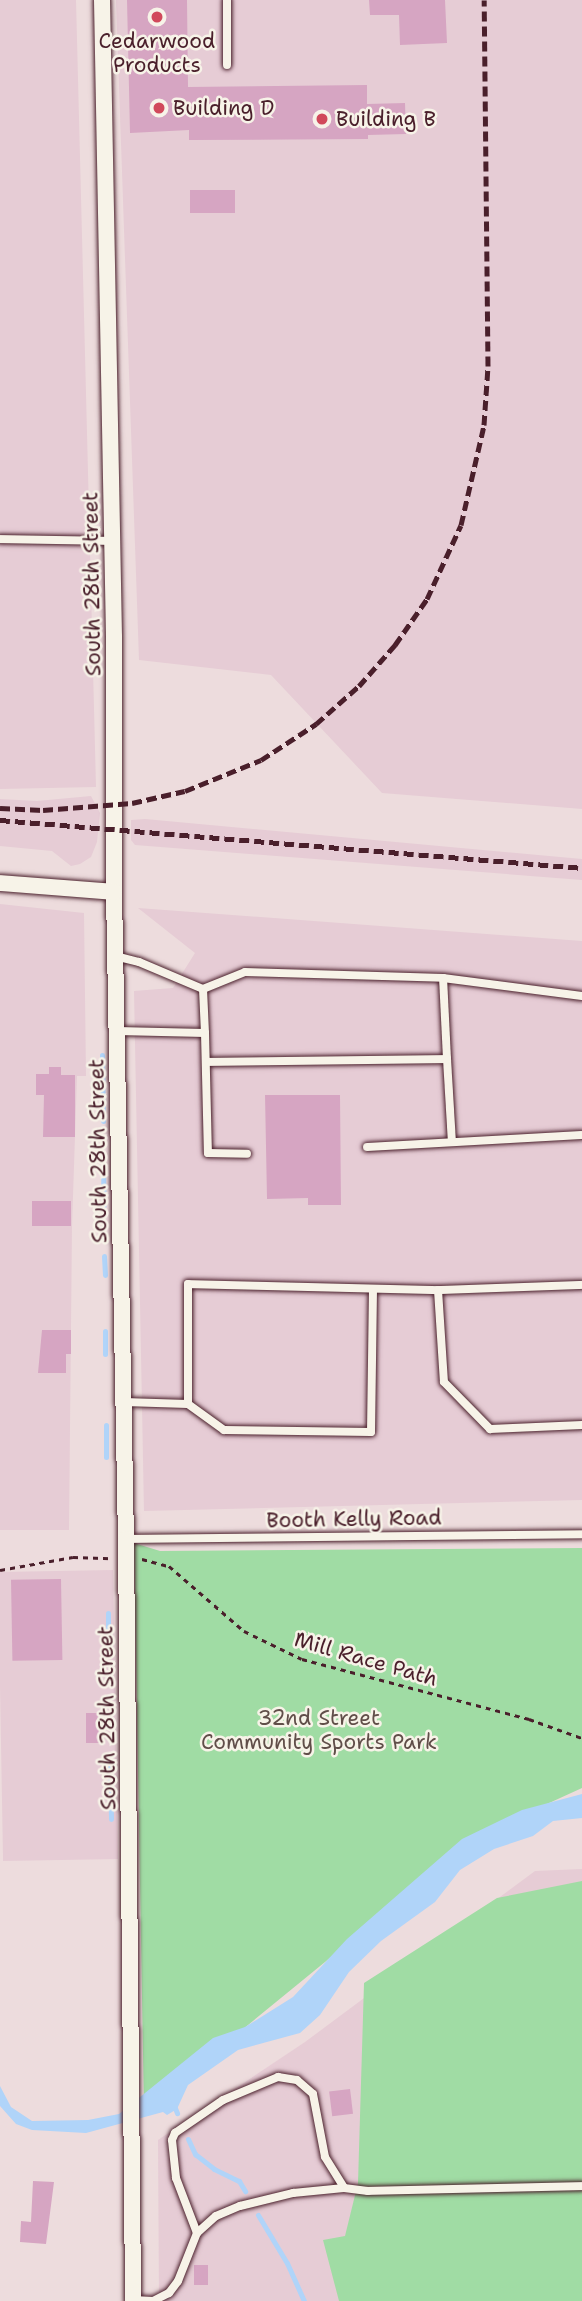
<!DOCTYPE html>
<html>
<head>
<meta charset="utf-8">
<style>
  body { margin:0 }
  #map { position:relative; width:582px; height:2301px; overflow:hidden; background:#eddcdd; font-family:"Shantell Sans",sans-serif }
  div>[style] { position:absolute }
  .built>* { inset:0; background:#e6ccd5; transform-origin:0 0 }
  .green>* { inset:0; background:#a0dca4 }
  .water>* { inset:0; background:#b0d4f9 }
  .stream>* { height:5px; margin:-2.5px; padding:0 2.5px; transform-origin:2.5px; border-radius:2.5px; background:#b0d4f9 }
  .building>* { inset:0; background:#d6a5c2; transform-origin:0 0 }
  .path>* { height:2.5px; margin-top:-1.25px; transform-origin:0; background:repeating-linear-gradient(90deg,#4a1f2b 0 5px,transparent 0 10px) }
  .roads { filter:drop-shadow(0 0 2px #4a1f2b) drop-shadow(0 0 2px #4a1f2b) }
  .lane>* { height:8px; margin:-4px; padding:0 4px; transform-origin:4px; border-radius:4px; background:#f7f3e8 }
  .street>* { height:16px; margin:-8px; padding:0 8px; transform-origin:8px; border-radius:8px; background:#f7f3e8 }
  .rail>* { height:5px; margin-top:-2.5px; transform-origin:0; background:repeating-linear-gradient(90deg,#4a1f2b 0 10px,transparent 0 15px) }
  .dots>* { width:19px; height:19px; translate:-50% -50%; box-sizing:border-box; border:4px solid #f7f3e8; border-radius:50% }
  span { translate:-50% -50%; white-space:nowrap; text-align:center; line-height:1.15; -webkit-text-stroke:5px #f7f3e8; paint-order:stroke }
  .poi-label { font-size:21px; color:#4a1f2b }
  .left { translate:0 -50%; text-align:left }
  .street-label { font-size:21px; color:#4a1f2b }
  .park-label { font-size:21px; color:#604e49 }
</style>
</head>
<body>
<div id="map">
  <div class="built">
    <div style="clip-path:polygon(0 0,76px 0,96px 787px,0 789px)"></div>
    <div style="clip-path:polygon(116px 0,582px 0,582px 809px,382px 793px,271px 675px,139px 660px)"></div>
    <div style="clip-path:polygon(91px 796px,100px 813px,97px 842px,91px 857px,80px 864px,71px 866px,52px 851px,0 846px,0 799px,37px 801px)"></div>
    <div style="clip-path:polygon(145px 819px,582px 859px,582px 880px,135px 845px,131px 840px,131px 820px)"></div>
    <div style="clip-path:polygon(0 904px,84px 913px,86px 1076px,77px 1076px,72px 1226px,69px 1530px,0 1530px)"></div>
    <div style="clip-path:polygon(138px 908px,582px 941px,582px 1500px,144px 1511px,134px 991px,173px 988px,195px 953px)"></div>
    <div style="left:113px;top:1570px;width:289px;height:115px;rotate:89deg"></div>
    <div style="clip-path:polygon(582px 1869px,582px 2301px,159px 2301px,158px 2140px,305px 2042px,535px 1871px)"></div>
  </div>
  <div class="green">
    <div style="clip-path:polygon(134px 1543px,160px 1551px,582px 1548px,582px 1788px,464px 1842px,325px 1962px,144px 2110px)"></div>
    <div style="clip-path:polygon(582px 1881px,582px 2301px,339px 2301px,323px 2240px,345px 2236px,358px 2183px,364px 1983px,497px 1898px)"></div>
  </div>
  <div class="water">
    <div style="clip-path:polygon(582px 1794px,582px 1818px,553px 1821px,533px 1836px,494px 1849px,460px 1870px,435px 1902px,381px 1941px,349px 1972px,320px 2015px,300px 2033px,238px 2050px,188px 2085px,177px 2109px,167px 2115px,163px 2112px,86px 2133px,32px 2130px,16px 2124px,0 2106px,0 2086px,11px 2107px,32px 2121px,88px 2120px,119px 2114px,213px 2038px,245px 2027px,293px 1997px,347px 1939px,462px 1839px,522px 1810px)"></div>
  </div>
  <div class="stream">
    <div style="left:102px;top:1055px;width:66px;rotate:89.1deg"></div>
    <div style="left:103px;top:1166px;width:39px;rotate:89deg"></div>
    <div style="left:104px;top:1256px;width:19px;rotate:87deg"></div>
    <div style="left:105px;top:1331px;width:23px;rotate:90deg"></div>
    <div style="left:106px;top:1425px;width:32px;rotate:90deg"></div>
    <div style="left:108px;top:1613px;width:21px;rotate:90deg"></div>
    <div style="left:110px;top:1767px;width:52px;rotate:88.9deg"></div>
    <div style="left:173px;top:2103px;width:11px;rotate:68deg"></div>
    <div style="left:188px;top:2139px;width:17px;rotate:65deg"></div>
    <div style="left:195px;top:2154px;width:24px;rotate:38deg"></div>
    <div style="left:214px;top:2169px;width:28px;rotate:26deg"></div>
    <div style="left:239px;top:2181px;width:12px;rotate:59deg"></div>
    <div style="left:258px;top:2215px;width:56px;rotate:58.9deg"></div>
    <div style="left:287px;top:2263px;width:42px;rotate:65.9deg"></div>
  </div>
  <div class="building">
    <div style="clip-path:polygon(127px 0,187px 0,188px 87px,367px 85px,367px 104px,405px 103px,406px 134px,368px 135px,368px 139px,189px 140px,189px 130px,130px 133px)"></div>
    <div style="clip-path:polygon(369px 0,445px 0,447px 43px,400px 45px,399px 15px,370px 15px)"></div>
    <div style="left:235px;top:190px;width:23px;height:45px;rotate:90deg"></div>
    <div style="clip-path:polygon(49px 1067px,61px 1067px,61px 1075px,75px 1075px,75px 1137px,43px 1137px,44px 1095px,36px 1095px,36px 1074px,49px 1074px)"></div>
    <div style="clip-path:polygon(265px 1095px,340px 1095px,341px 1205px,308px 1205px,308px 1198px,267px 1199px)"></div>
    <div style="left:32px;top:1201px;width:39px;height:25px"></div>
    <div style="clip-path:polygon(42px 1330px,71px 1330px,71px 1354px,66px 1354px,66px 1373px,38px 1373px)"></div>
    <div style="left:61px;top:1579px;width:81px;height:50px;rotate:89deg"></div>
    <div style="left:86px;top:1713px;width:16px;height:30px"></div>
    <div style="left:350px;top:2089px;width:25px;height:21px;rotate:83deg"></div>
    <div style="clip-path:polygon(33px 2181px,54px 2182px,46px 2244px,20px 2242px,21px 2221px,31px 2222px)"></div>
    <div style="left:194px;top:2265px;width:14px;height:20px"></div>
  </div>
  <div class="path">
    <div style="left:142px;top:1559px;width:28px;rotate:15deg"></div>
    <div style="left:169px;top:1566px;width:99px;rotate:40.9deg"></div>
    <div style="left:244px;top:1631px;width:64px;rotate:25.8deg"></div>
    <div style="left:302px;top:1659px;width:235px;rotate:14.8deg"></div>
    <div style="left:529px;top:1719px;width:56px;rotate:19.7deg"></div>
    <div style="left:0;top:1570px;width:74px;rotate:-10.1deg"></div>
    <div style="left:73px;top:1557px;width:38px;rotate:2deg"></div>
  </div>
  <div class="roads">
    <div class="lane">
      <div style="left:227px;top:0;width:65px;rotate:90deg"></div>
      <div style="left:0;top:539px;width:112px;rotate:1deg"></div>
      <div style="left:115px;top:956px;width:25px;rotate:14deg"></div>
      <div style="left:139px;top:962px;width:69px;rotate:22.9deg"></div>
      <div style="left:203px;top:989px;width:45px;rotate:-22deg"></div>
      <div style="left:245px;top:972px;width:198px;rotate:1.7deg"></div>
      <div style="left:443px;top:978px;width:140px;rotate:7.4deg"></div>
      <div style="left:203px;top:989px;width:44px;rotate:87.4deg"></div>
      <div style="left:117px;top:1031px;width:88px;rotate:1.3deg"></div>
      <div style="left:205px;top:1033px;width:120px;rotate:88.6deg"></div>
      <div style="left:208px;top:1153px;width:39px;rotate:1deg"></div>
      <div style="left:447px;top:1059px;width:83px;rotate:86.6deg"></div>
      <div style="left:206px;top:1062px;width:241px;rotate:-0.7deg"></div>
      <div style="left:447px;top:1059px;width:81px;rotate:-92.8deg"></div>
      <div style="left:367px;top:1147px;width:215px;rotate:-3.2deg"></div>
      <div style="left:582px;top:1285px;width:144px;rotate:178deg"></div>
      <div style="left:438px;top:1290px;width:92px;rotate:86.3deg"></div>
      <div style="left:444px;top:1382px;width:66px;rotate:45.6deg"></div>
      <div style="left:490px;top:1429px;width:92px;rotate:-2.5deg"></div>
      <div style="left:373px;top:1289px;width:143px;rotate:90.8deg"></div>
      <div style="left:371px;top:1432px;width:147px;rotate:-179.2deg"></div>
      <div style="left:224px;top:1430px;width:44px;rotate:-144.2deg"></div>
      <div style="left:188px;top:1404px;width:120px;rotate:-90deg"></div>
      <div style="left:188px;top:1284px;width:250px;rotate:1.4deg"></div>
      <div style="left:124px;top:1402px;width:64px;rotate:1.8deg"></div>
      <div style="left:126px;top:1539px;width:456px;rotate:-0.6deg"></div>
      <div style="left:197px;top:2233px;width:59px;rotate:-110.9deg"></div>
      <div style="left:176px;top:2178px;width:38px;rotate:-96deg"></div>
      <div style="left:172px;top:2140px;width:8px;rotate:-67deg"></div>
      <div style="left:175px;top:2133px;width:58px;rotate:-34.5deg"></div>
      <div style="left:223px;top:2100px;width:60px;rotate:-22.7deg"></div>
      <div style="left:278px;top:2077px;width:19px;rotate:9deg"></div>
      <div style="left:297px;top:2080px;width:21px;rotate:41deg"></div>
      <div style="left:313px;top:2094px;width:64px;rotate:79.2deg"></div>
      <div style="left:325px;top:2157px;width:36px;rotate:58deg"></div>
      <div style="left:133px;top:2300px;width:20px;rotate:3deg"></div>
      <div style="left:153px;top:2301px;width:18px;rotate:-27deg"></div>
      <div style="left:169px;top:2293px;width:15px;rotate:-53deg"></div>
      <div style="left:178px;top:2281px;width:52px;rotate:-68.4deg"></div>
      <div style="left:197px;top:2233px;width:25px;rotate:-42deg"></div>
      <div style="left:216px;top:2216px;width:26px;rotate:-23deg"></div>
      <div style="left:240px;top:2206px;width:55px;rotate:-13.8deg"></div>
      <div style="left:293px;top:2193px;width:51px;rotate:-5.6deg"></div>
      <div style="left:344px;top:2188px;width:24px;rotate:7deg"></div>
      <div style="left:368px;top:2191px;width:214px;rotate:-1.3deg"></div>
    </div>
    <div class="street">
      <div style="left:102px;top:0;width:637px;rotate:88.92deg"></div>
      <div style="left:114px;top:637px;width:255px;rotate:90deg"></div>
      <div style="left:114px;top:892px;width:647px;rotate:88.94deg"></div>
      <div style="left:126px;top:1539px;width:762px;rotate:89.47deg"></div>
      <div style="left:0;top:883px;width:114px;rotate:4.5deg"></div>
    </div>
  </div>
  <div class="rail">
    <div style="left:0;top:808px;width:43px;rotate:2.7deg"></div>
    <div style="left:43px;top:810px;width:89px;rotate:-4.5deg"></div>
    <div style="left:132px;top:803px;width:54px;rotate:-12.8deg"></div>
    <div style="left:185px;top:791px;width:82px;rotate:-22.2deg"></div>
    <div style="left:261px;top:760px;width:66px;rotate:-33.2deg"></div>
    <div style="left:316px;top:724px;width:57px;rotate:-41.5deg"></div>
    <div style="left:359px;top:686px;width:55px;rotate:-48.7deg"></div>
    <div style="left:395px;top:645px;width:56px;rotate:-55.2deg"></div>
    <div style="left:427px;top:599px;width:81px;rotate:-65.3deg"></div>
    <div style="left:461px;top:525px;width:103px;rotate:-77deg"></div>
    <div style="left:484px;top:425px;width:59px;rotate:-86.1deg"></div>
    <div style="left:488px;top:366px;width:366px;rotate:-90.6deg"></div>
    <div style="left:0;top:820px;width:584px;rotate:4.71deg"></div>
  </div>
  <div class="dots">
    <div style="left:157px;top:17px;background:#d1495b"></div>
    <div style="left:159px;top:108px;background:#d1495b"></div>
    <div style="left:322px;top:119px;background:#d1495b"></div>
  </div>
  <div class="poi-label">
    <span style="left:157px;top:53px">Cedarwood<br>Products</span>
    <span class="left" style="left:173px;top:108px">Building D</span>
    <span class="left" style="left:336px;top:119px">Building B</span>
  </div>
  <div class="street-label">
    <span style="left:92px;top:584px;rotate:-91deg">South 28th Street</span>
    <span style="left:98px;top:1151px;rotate:-91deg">South 28th Street</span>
    <span style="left:354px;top:1519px;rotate:-1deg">Booth Kelly Road</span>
    <span style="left:366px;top:1659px;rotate:16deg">Mill Race Path</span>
    <span style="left:107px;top:1718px;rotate:-91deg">South 28th Street</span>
  </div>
  <div class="park-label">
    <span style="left:319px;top:1730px">32nd Street<br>Community Sports Park</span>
  </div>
</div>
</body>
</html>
